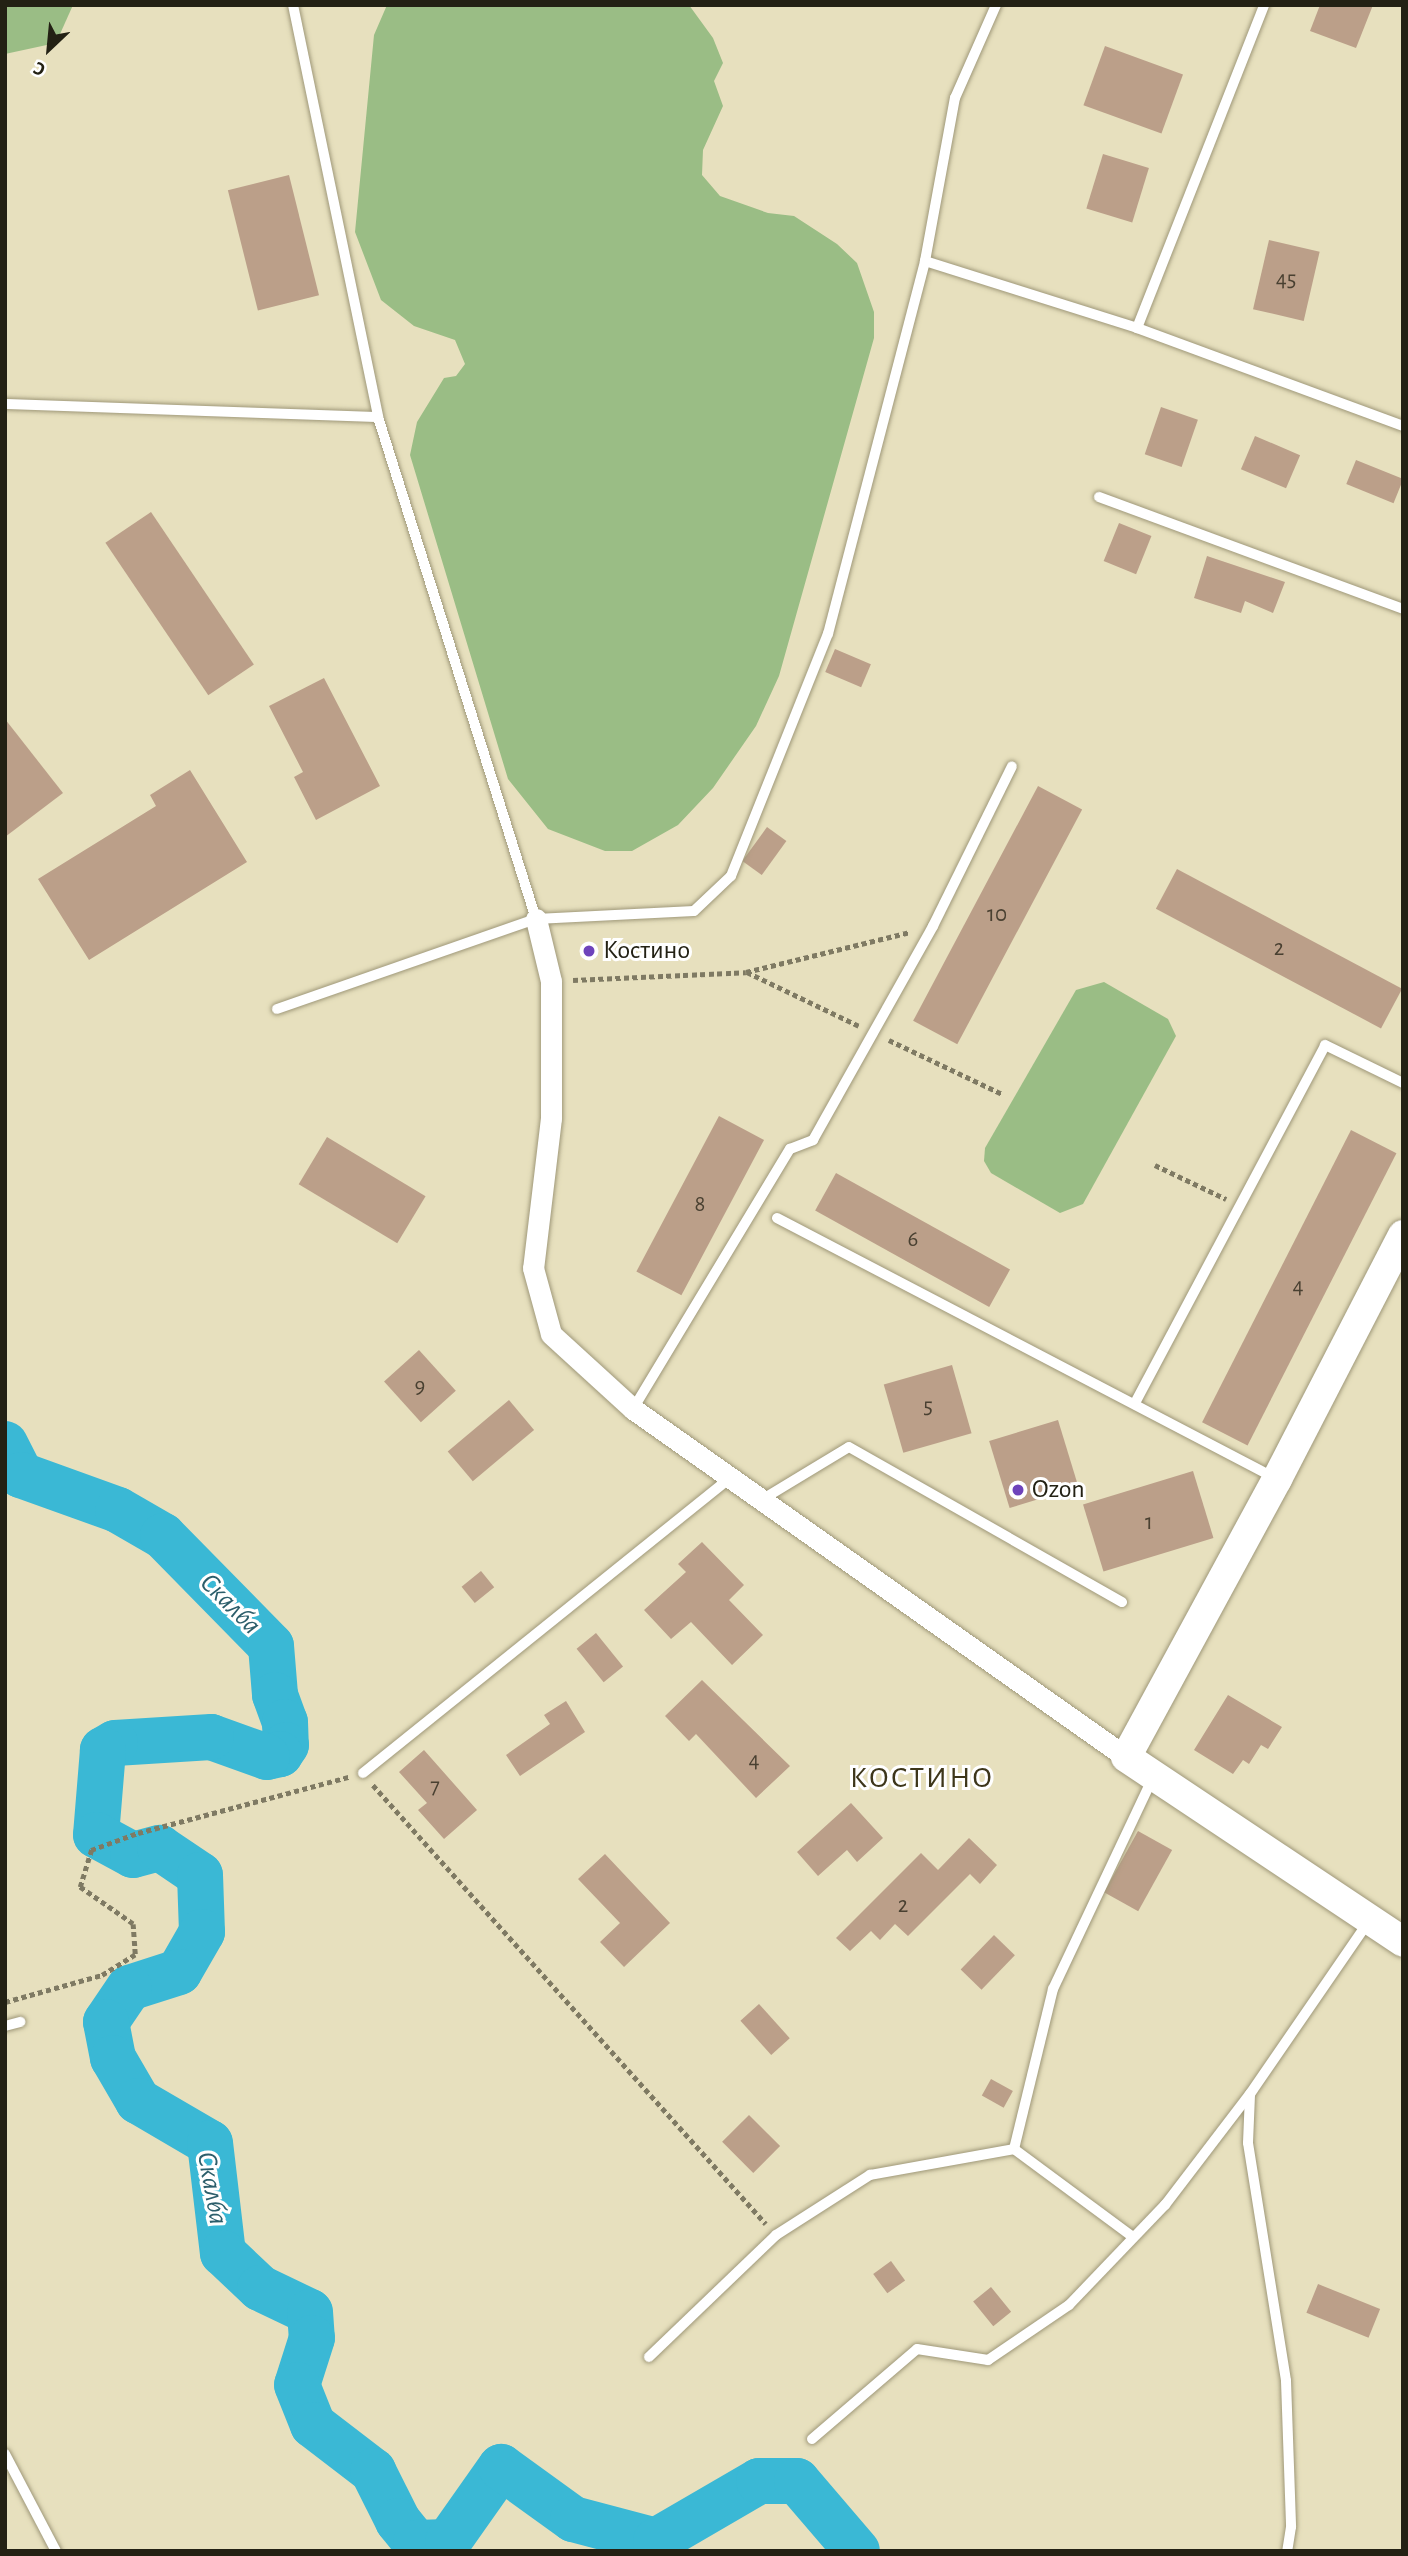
<!DOCTYPE html>
<html>
<head>
<meta charset="utf-8">
<style>
  body { margin:0 }
  #map { position:relative; width:1408px; height:2556px; overflow:hidden; background:#e7e0be; font-family:"Alegreya Sans",sans-serif }
  div>[style] { position:absolute }
  .green>* { inset:0; background:#9abd85 }
  .river>* { height:46px; margin:-23px; padding:0 23px; transform-origin:23px; border-radius:23px; background:#3ab8d5 }
  .building>* { inset:0; background:#bb9f89; transform-origin:0 0 }
  .path>* { height:4.5px; margin-top:-2.25px; transform-origin:0; background:repeating-linear-gradient(90deg,#7f7a63 0 5px,transparent 0 8.5px) }
  .roads { filter:drop-shadow(0 0 2px #9f9879) drop-shadow(0 0 2px #9f9879) }
  .lane>* { height:10px; margin:-5px; padding:0 5px; transform-origin:5px; border-radius:5px; background:#fff }
  .street>* { height:21px; margin:-10.5px; padding:0 10.5px; transform-origin:10.5px; border-radius:10.5px; background:#fff }
  .secondary>* { height:30px; margin:-15px; padding:0 15px; transform-origin:15px; border-radius:15px; background:#fff }
  .dots>* { width:19px; height:19px; translate:-50% -50%; box-sizing:border-box; border:4px solid #fff; border-radius:50% }
  span { translate:-50% -50%; white-space:nowrap; text-align:center; line-height:1.15; -webkit-text-stroke:6px #fff; paint-order:stroke }
  .number-label { font-size:23px; color:#494031 }
  .number-label span { -webkit-text-stroke-width:0 }
  .poi-label { font-size:26px; color:#232114 }
  .left { translate:0 -50%; text-align:left }
  .water-label { font-size:28px; color:#2c5e6b; font-style:italic }
  .quarter-label { font-size:30px; color:#3d361a; letter-spacing:2px }
  .frame { position:absolute; inset:0; border:7px solid #232114; pointer-events:none }
  .north { position:absolute; left:14px; top:14px; width:70px; height:70px; -webkit-text-stroke:5px #fff; paint-order:stroke; rotate:206deg; font-size:19px; font-weight:700; line-height:28px; text-align:center; color:#232114 }
  .north::after { content:''; display:block; margin:auto; width:24px; height:32px; background:#232114; clip-path:polygon(50% 0,100% 100%,50% 72%,0 100%) }
</style>
</head>
<body>
<div id="map">
  <div class="green">
    <div style="clip-path:polygon(5px 5px,73px 5px,56px 43px,5px 54px)"></div>
    <div style="clip-path:polygon(387px 5px,689px 5px,713px 38px,723px 63px,714px 81px,723px 106px,703px 150px,702px 175px,720px 196px,768px 213px,794px 216px,837px 244px,857px 263px,874px 312px,874px 338px,779px 676px,756px 726px,713px 788px,678px 825px,632px 851px,605px 851px,548px 829px,508px 779px,410px 455px,417px 422px,444px 378px,456px 376px,465px 364px,455px 340px,414px 326px,381px 300px,355px 232px,374px 35px)"></div>
    <div style="clip-path:polygon(1104px 982px,1168px 1019px,1176px 1036px,1083px 1204px,1060px 1213px,991px 1173px,984px 1161px,985px 1148px,1076px 990px)"></div>
  </div>
  <div class="river">
    <div style="left:5px;top:1444px;width:35px;rotate:63deg"></div>
    <div style="left:21px;top:1475px;width:103px;rotate:19.8deg"></div>
    <div style="left:118px;top:1510px;width:52px;rotate:30deg"></div>
    <div style="left:163px;top:1536px;width:154px;rotate:45.5deg"></div>
    <div style="left:271px;top:1646px;width:49px;rotate:85.3deg"></div>
    <div style="left:275px;top:1695px;width:29px;rotate:70deg"></div>
    <div style="left:285px;top:1722px;width:23px;rotate:88deg"></div>
    <div style="left:286px;top:1745px;width:11px;rotate:124deg"></div>
    <div style="left:280px;top:1754px;width:13px;rotate:167deg"></div>
    <div style="left:267px;top:1757px;width:59px;rotate:-160.3deg"></div>
    <div style="left:211px;top:1737px;width:96px;rotate:176.4deg"></div>
    <div style="left:115px;top:1743px;width:14px;rotate:150deg"></div>
    <div style="left:103px;top:1750px;width:85px;rotate:94.7deg"></div>
    <div style="left:96px;top:1835px;width:42px;rotate:28.4deg"></div>
    <div style="left:133px;top:1855px;width:28px;rotate:-15deg"></div>
    <div style="left:160px;top:1848px;width:48px;rotate:34deg"></div>
    <div style="left:200px;top:1875px;width:57px;rotate:88deg"></div>
    <div style="left:202px;top:1932px;width:46px;rotate:119.9deg"></div>
    <div style="left:179px;top:1972px;width:52px;rotate:162.3deg"></div>
    <div style="left:129px;top:1988px;width:41px;rotate:124.1deg"></div>
    <div style="left:106px;top:2022px;width:37px;rotate:79deg"></div>
    <div style="left:113px;top:2058px;width:50px;rotate:59.8deg"></div>
    <div style="left:138px;top:2101px;width:83px;rotate:30.3deg"></div>
    <div style="left:210px;top:2143px;width:111px;rotate:83.3deg"></div>
    <div style="left:223px;top:2253px;width:51px;rotate:43.4deg"></div>
    <div style="left:260px;top:2288px;width:55px;rotate:25.6deg"></div>
    <div style="left:310px;top:2312px;width:26px;rotate:86deg"></div>
    <div style="left:312px;top:2338px;width:49px;rotate:107.7deg"></div>
    <div style="left:297px;top:2385px;width:43px;rotate:68.2deg"></div>
    <div style="left:313px;top:2425px;width:76px;rotate:37.5deg"></div>
    <div style="left:373px;top:2471px;width:56px;rotate:63.4deg"></div>
    <div style="left:398px;top:2521px;width:28px;rotate:51deg"></div>
    <div style="left:416px;top:2543px;width:32px;rotate:-2deg"></div>
    <div style="left:448px;top:2542px;width:92px;rotate:-54.8deg"></div>
    <div style="left:501px;top:2467px;width:89px;rotate:35.8deg"></div>
    <div style="left:573px;top:2519px;width:86px;rotate:14.8deg"></div>
    <div style="left:656px;top:2541px;width:119px;rotate:-30.2deg"></div>
    <div style="left:759px;top:2481px;width:38px"></div>
    <div style="left:797px;top:2481px;width:92px;rotate:49.4deg"></div>
  </div>
  <div class="building">
    <div style="clip-path:polygon(1320px 5px,1373px 5px,1356px 48px,1310px 31px)"></div>
    <div style="left:1105px;top:46px;width:83px;height:63px;rotate:20deg"></div>
    <div style="left:1103px;top:154px;width:48px;height:57px;rotate:17deg"></div>
    <div style="left:289px;top:175px;width:124px;height:63px;rotate:76deg"></div>
    <div style="left:1269px;top:240px;width:52px;height:71px;rotate:13deg"></div>
    <div style="left:1161px;top:407px;width:39px;height:50px;rotate:19deg"></div>
    <div style="left:1255px;top:436px;width:49px;height:36px;rotate:23deg"></div>
    <div style="left:1356px;top:460px;width:51px;height:26px;rotate:22deg"></div>
    <div style="left:151px;top:512px;width:184px;height:55px;rotate:56deg"></div>
    <div style="left:1119px;top:523px;width:35px;height:41px;rotate:22deg"></div>
    <div style="clip-path:polygon(1207px 556px,1285px 582px,1273px 613px,1245px 601px,1241px 613px,1194px 598px)"></div>
    <div style="left:835px;top:649px;width:39px;height:25px;rotate:23deg"></div>
    <div style="clip-path:polygon(324px 678px,380px 786px,316px 820px,294px 777px,303px 772px,269px 706px)"></div>
    <div style="clip-path:polygon(5px 719px,63px 793px,5px 837px)"></div>
    <div style="clip-path:polygon(190px 770px,247px 862px,89px 960px,38px 879px,156px 806px,150px 795px)"></div>
    <div style="left:1038px;top:786px;width:50px;height:266px;rotate:28deg"></div>
    <div style="left:767px;top:827px;width:24px;height:42px;rotate:36deg"></div>
    <div style="left:1177px;top:869px;width:255px;height:45px;rotate:28deg"></div>
    <div style="left:719px;top:1116px;width:51px;height:176px;rotate:28deg"></div>
    <div style="left:1351px;top:1130px;width:51px;height:328px;rotate:27deg"></div>
    <div style="left:327px;top:1137px;width:115px;height:55px;rotate:31deg"></div>
    <div style="left:836px;top:1173px;width:199px;height:43px;rotate:29deg"></div>
    <div style="left:419px;top:1350px;width:55px;height:47px;rotate:48deg"></div>
    <div style="left:952px;top:1365px;width:71px;height:71px;rotate:74deg"></div>
    <div style="left:509px;top:1400px;width:39px;height:80px;rotate:50deg"></div>
    <div style="left:1058px;top:1420px;width:70px;height:72px;rotate:73deg"></div>
    <div style="left:1193px;top:1471px;width:70px;height:115px;rotate:73deg"></div>
    <div style="clip-path:polygon(702px 1542px,744px 1585px,729px 1600px,763px 1635px,732px 1665px,691px 1622px,671px 1639px,644px 1610px,686px 1572px,678px 1564px)"></div>
    <div style="left:481px;top:1571px;width:21px;height:25px;rotate:51deg"></div>
    <div style="left:596px;top:1633px;width:43px;height:25px;rotate:51deg"></div>
    <div style="clip-path:polygon(702px 1680px,790px 1766px,756px 1798px,696px 1734px,689px 1741px,665px 1716px)"></div>
    <div style="clip-path:polygon(1228px 1695px,1282px 1727px,1268px 1749px,1261px 1745px,1249px 1764px,1243px 1760px,1233px 1774px,1194px 1750px)"></div>
    <div style="clip-path:polygon(566px 1701px,585px 1732px,520px 1776px,506px 1755px,550px 1724px,544px 1715px)"></div>
    <div style="clip-path:polygon(424px 1750px,477px 1810px,444px 1839px,418px 1810px,427px 1803px,399px 1772px)"></div>
    <div style="clip-path:polygon(851px 1803px,883px 1838px,857px 1862px,847px 1850px,818px 1876px,797px 1852px)"></div>
    <div style="left:1138px;top:1831px;width:39px;height:70px;rotate:29deg"></div>
    <div style="clip-path:polygon(969px 1838px,997px 1865px,980px 1884px,970px 1874px,908px 1936px,895px 1924px,880px 1940px,871px 1931px,850px 1951px,836px 1938px,921px 1853px,938px 1870px)"></div>
    <div style="clip-path:polygon(605px 1854px,670px 1923px,624px 1967px,600px 1942px,620px 1923px,578px 1879px)"></div>
    <div style="left:994px;top:1935px;width:29px;height:48px;rotate:44deg"></div>
    <div style="left:759px;top:2004px;width:46px;height:25px;rotate:48deg"></div>
    <div style="left:991px;top:2079px;width:25px;height:19px;rotate:29deg"></div>
    <div style="left:749px;top:2115px;width:44px;height:38px;rotate:45deg"></div>
    <div style="left:891px;top:2261px;width:24px;height:22px;rotate:54deg"></div>
    <div style="left:1318px;top:2284px;width:67px;height:31px;rotate:22deg"></div>
    <div style="left:991px;top:2287px;width:32px;height:23px;rotate:51deg"></div>
  </div>
  <div class="path">
    <div style="left:747px;top:972px;width:124px;rotate:25.7deg"></div>
    <div style="left:573px;top:980px;width:173px;rotate:-2.6deg"></div>
    <div style="left:746px;top:972px;width:169px;rotate:-13.7deg"></div>
    <div style="left:889px;top:1040px;width:125px;rotate:25.5deg"></div>
    <div style="left:1155px;top:1165px;width:79px;rotate:25.6deg"></div>
    <div style="left:373px;top:1785px;width:589px;rotate:48.16deg"></div>
    <div style="left:5px;top:2002px;width:101px;rotate:-15.6deg"></div>
    <div style="left:102px;top:1975px;width:39px;rotate:-32deg"></div>
    <div style="left:135px;top:1954px;width:30px;rotate:-94deg"></div>
    <div style="left:133px;top:1924px;width:65px;rotate:-145.1deg"></div>
    <div style="left:80px;top:1887px;width:39px;rotate:-73deg"></div>
    <div style="left:91px;top:1850px;width:50px;rotate:-19.9deg"></div>
    <div style="left:138px;top:1833px;width:218px;rotate:-14.9deg"></div>
  </div>
  <div class="roads">
    <div class="lane">
      <div style="left:293px;top:5px;width:421px;rotate:78.3deg"></div>
      <div style="left:925px;top:261px;width:222px;rotate:17.5deg"></div>
      <div style="left:1137px;top:328px;width:283px;rotate:20.2deg"></div>
      <div style="left:1137px;top:328px;width:347px;rotate:-68.5deg"></div>
      <div style="left:5px;top:404px;width:373px;rotate:2deg"></div>
      <div style="left:378px;top:417px;width:526px;rotate:72.53deg"></div>
      <div style="left:1099px;top:497px;width:324px;rotate:20.2deg"></div>
      <div style="left:277px;top:1009px;width:274px;rotate:-19.2deg"></div>
      <div style="left:536px;top:919px;width:158px;rotate:-2.9deg"></div>
      <div style="left:694px;top:911px;width:51px;rotate:-43.4deg"></div>
      <div style="left:731px;top:876px;width:261px;rotate:-68.2deg"></div>
      <div style="left:828px;top:634px;width:385px;rotate:-75.4deg"></div>
      <div style="left:925px;top:261px;width:166px;rotate:-79.6deg"></div>
      <div style="left:955px;top:98px;width:102px;rotate:-66.2deg"></div>
      <div style="left:777px;top:1218px;width:562px;rotate:27.57deg"></div>
      <div style="left:1135px;top:1403px;width:405px;rotate:-62deg"></div>
      <div style="left:1325px;top:1045px;width:87px;rotate:26deg"></div>
      <div style="left:633px;top:1409px;width:304px;rotate:-58.9deg"></div>
      <div style="left:790px;top:1149px;width:25px;rotate:-21deg"></div>
      <div style="left:813px;top:1140px;width:245px;rotate:-60.7deg"></div>
      <div style="left:933px;top:926px;width:178px;rotate:-63.7deg"></div>
      <div style="left:763px;top:1499px;width:100px;rotate:-31.2deg"></div>
      <div style="left:849px;top:1447px;width:314px;rotate:29.6deg"></div>
      <div style="left:363px;top:1773px;width:471px;rotate:-38.8deg"></div>
      <div style="left:5px;top:2026px;width:16px;rotate:-15deg"></div>
      <div style="left:1250px;top:2095px;width:48px;rotate:92.4deg"></div>
      <div style="left:1248px;top:2143px;width:241px;rotate:80.9deg"></div>
      <div style="left:1286px;top:2381px;width:146px;rotate:88deg"></div>
      <div style="left:1291px;top:2527px;width:24px;rotate:99deg"></div>
      <div style="left:1014px;top:2149px;width:148px;rotate:36.5deg"></div>
      <div style="left:649px;top:2357px;width:176px;rotate:-43.8deg"></div>
      <div style="left:776px;top:2235px;width:112px;rotate:-32.6deg"></div>
      <div style="left:870px;top:2175px;width:146px;rotate:-10.2deg"></div>
      <div style="left:1014px;top:2149px;width:165px;rotate:-76.3deg"></div>
      <div style="left:1053px;top:1989px;width:234px;rotate:-64.7deg"></div>
      <div style="left:812px;top:2439px;width:138px;rotate:-40.6deg"></div>
      <div style="left:917px;top:2349px;width:72px;rotate:8.8deg"></div>
      <div style="left:988px;top:2360px;width:98px;rotate:-34.2deg"></div>
      <div style="left:1069px;top:2305px;width:139px;rotate:-46.2deg"></div>
      <div style="left:1165px;top:2205px;width:140px;rotate:-52.6deg"></div>
      <div style="left:1250px;top:2094px;width:209px;rotate:-55.5deg"></div>
      <div style="left:5px;top:2454px;width:110px;rotate:62.3deg"></div>
    </div>
    <div class="street">
      <div style="left:536px;top:919px;width:64px;rotate:76.4deg"></div>
      <div style="left:551px;top:981px;width:137px;rotate:90deg"></div>
      <div style="left:551px;top:1118px;width:151px;rotate:96.8deg"></div>
      <div style="left:533px;top:1268px;width:68px;rotate:74.7deg"></div>
      <div style="left:551px;top:1334px;width:111px;rotate:42.4deg"></div>
      <div style="left:633px;top:1409px;width:603px;rotate:35.22deg"></div>
    </div>
    <div class="secondary">
      <div style="left:1403px;top:1235px;width:275px;rotate:117.3deg"></div>
      <div style="left:1277px;top:1479px;width:316px;rotate:118.5deg"></div>
      <div style="left:1126px;top:1757px;width:333px;rotate:33.7deg"></div>
    </div>
  </div>
  <div class="dots">
    <div style="left:589px;top:951px;background:#6e43bb"></div>
    <div style="left:1018px;top:1490px;background:#6e43bb"></div>
  </div>
  <div class="number-label">
    <span style="left:1286px;top:280px">45</span>
    <span style="left:997px;top:915px">10</span>
    <span style="left:1279px;top:949px">2</span>
    <span style="left:700px;top:1205px">8</span>
    <span style="left:913px;top:1240px">6</span>
    <span style="left:1298px;top:1287px">4</span>
    <span style="left:420px;top:1387px">9</span>
    <span style="left:928px;top:1407px">5</span>
    <span style="left:1149px;top:1523px">1</span>
    <span style="left:754px;top:1761px">4</span>
    <span style="left:435px;top:1787px">7</span>
    <span style="left:903px;top:1906px">2</span>
  </div>
  <div class="poi-label">
    <span class="left" style="left:603px;top:951px">Костино</span>
    <span class="left" style="left:1032px;top:1490px">Ozon</span>
  </div>
  <div class="water-label">
    <span style="left:230px;top:1604px;rotate:45deg">Скалба</span>
    <span style="left:212px;top:2188px;rotate:80deg">Скалба</span>
  </div>
  <div class="quarter-label">
    <span style="left:922px;top:1778px">КОСТИНО</span>
  </div>
  <div class="frame"></div>
  <div class="north">С</div>
</div>
</body>
</html>
